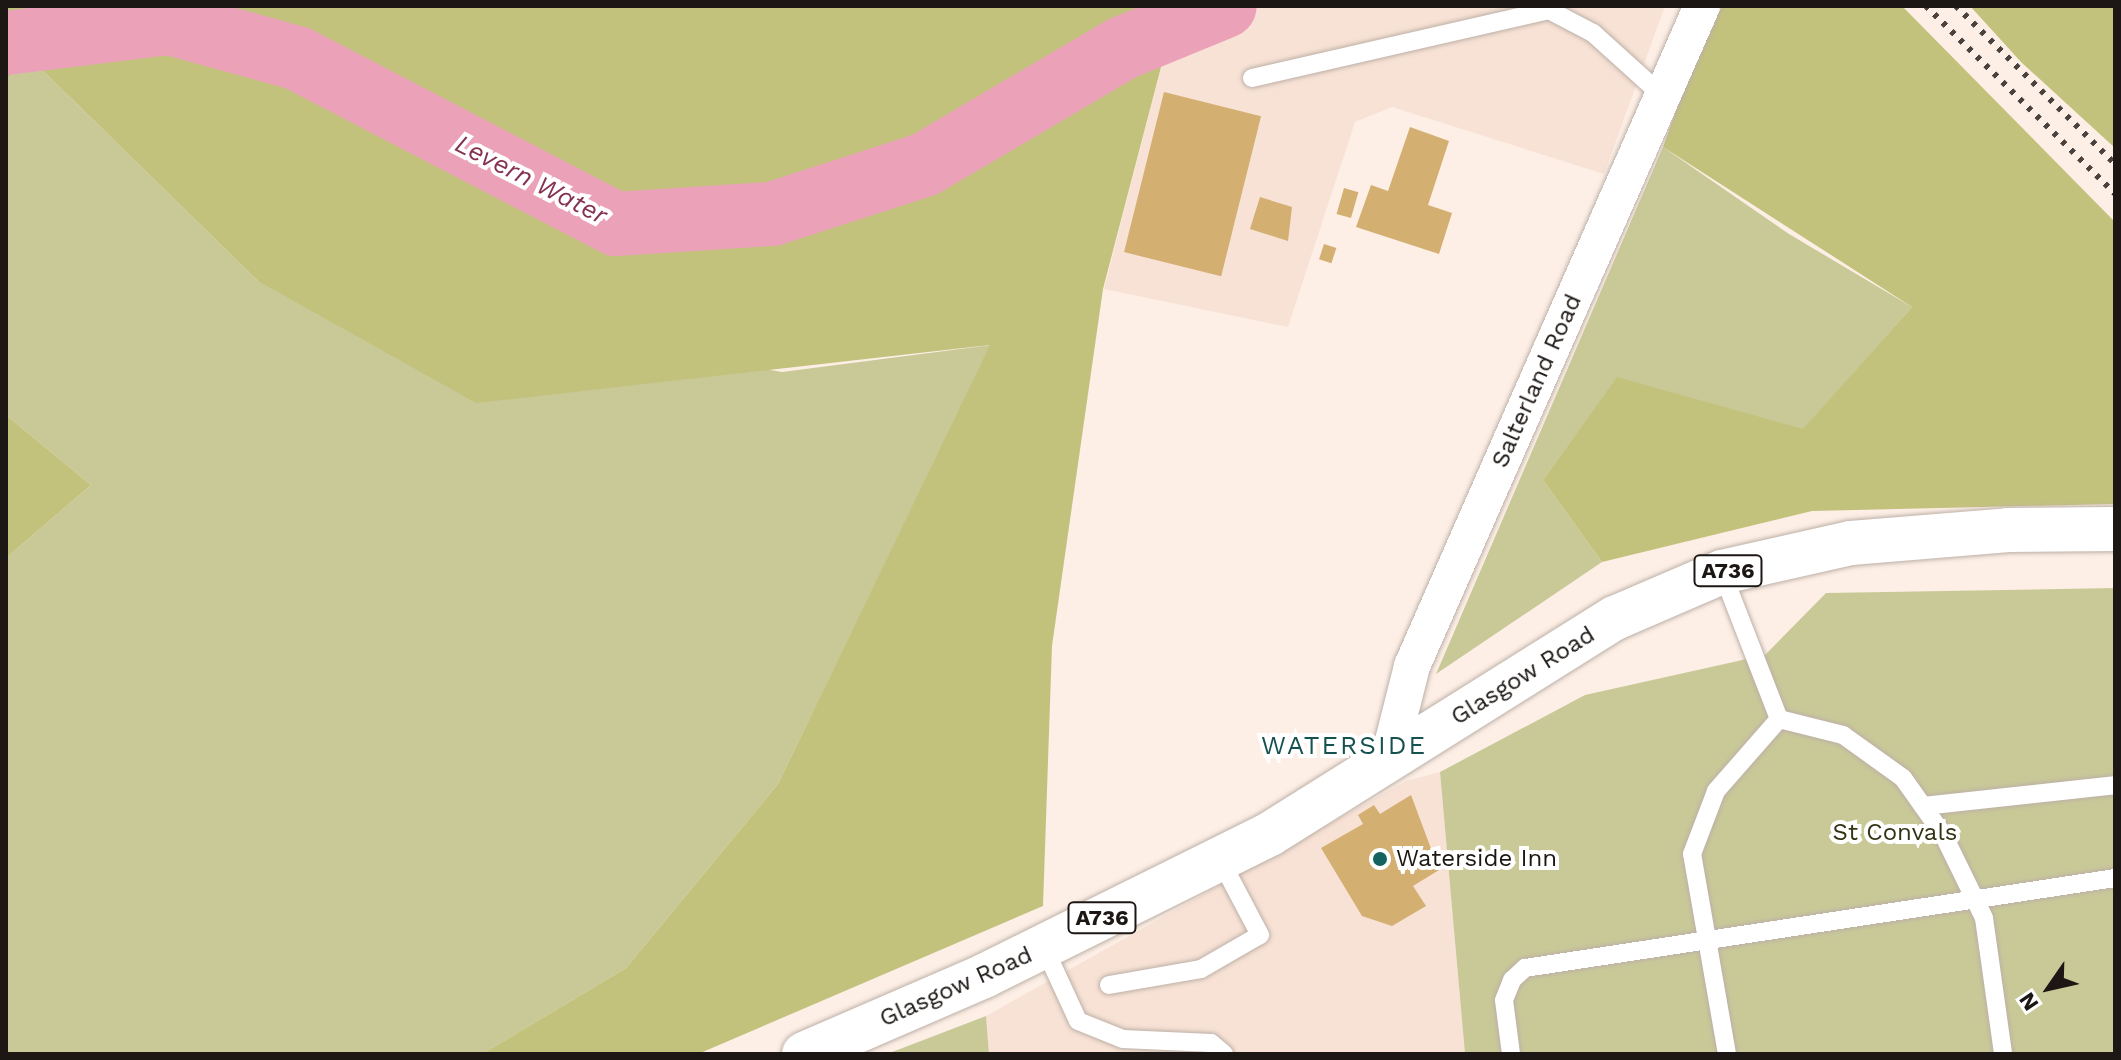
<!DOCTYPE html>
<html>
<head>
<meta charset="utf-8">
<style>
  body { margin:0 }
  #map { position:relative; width:2121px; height:1060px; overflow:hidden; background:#fdefe6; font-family:"Work Sans",sans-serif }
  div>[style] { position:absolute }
  .built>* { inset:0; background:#f8e2d5 }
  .green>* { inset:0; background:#c9c998 }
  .forest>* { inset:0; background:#c3c27d }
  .river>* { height:64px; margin:-32px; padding:0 32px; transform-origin:32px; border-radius:32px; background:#eba2b9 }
  .building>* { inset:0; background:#d3af71; transform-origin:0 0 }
  .roads { filter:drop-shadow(0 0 2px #bdb0a7) drop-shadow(0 0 2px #bdb0a7) }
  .lane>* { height:18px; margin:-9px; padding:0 9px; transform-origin:9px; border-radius:9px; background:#fff }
  .street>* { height:36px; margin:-18px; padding:0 18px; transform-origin:18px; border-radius:18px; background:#fff }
  .primary>* { height:44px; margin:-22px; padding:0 22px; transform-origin:22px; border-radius:22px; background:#fff }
  .rail>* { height:6px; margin-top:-3px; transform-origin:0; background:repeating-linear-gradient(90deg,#49423e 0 4px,transparent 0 12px) }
  .dots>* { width:22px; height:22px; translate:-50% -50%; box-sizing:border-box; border:4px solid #fff; border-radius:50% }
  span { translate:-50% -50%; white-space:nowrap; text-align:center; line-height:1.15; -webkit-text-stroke:8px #fff; paint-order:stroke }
  .shield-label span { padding:2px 6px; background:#fff; border:2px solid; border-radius:6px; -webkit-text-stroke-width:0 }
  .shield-label { font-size:22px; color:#1c1714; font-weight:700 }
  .street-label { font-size:24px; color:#1c1714 }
  .park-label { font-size:24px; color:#343314 }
  .poi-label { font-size:24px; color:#1c1714 }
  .left { translate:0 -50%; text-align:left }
  .water-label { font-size:26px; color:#863152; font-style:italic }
  .neighbourhood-label { font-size:26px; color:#15514e; letter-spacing:2px }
  .frame { position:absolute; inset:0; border:8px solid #1c1714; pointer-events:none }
  .north { position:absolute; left:2009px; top:948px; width:80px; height:80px; -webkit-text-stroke:6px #fff; paint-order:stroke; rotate:236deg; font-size:22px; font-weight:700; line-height:32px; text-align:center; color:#1c1714 }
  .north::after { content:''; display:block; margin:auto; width:28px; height:36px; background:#1c1714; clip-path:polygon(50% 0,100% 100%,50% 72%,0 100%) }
</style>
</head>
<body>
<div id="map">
  <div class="built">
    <div style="clip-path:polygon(1177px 6px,1665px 6px,1604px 174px,1392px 107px,1355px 122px,1288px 327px,1104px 289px)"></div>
    <div style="clip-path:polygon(1440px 772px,1465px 1054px,989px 1054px,986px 1016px,1406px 781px)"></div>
  </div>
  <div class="green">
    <div style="clip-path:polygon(31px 59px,258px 281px,782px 372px,991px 345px,778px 784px,626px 968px,482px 1054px,6px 1054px,6px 558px,91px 485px,6px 415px,6px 79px)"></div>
    <div style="clip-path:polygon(1663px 147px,1789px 234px,1912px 307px,1803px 430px,1617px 378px,1543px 480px,1602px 562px,1436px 674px)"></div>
    <div style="clip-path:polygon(2115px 588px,2115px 1054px,1465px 1054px,1440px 772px,1585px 695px,1765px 655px,1826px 593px)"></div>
    <div style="clip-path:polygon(986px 1016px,989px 1054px,887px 1054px)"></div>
  </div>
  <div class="forest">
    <div style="clip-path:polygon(6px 6px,1177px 6px,1103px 289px,1052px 646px,1043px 906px,698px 1054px,482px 1054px,626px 968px,778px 784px,990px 345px,476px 403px,258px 281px,31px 59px,6px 79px)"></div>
    <div style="clip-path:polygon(1713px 6px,1902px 6px,2115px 222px,2115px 504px,1812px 511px,1602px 562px,1543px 480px,1617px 377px,1803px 429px,1912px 307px,1663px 147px)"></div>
    <div style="clip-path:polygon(1970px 6px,2115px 6px,2115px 148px,2021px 62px)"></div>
    <div style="clip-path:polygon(6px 415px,91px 485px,6px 558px)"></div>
  </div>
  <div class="river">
    <div style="left:6px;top:43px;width:164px;rotate:-7deg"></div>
    <div style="left:169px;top:23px;width:133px;rotate:15.3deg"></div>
    <div style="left:297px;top:58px;width:360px;rotate:27.5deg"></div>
    <div style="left:616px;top:224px;width:156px;rotate:-3.7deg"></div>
    <div style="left:772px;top:214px;width:160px;rotate:-17.9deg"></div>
    <div style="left:924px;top:165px;width:231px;rotate:-30.5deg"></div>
    <div style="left:1123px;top:48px;width:110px;rotate:-22.4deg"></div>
  </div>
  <div class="building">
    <div style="left:1164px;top:92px;width:100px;height:165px;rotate:14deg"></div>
    <div style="clip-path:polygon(1410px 127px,1449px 141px,1428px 205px,1452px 213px,1439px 254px,1356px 227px,1371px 185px,1388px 191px)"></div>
    <div style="left:1344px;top:188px;width:15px;height:27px;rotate:16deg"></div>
    <div style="clip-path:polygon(1260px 197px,1292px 207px,1288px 241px,1250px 229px)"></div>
    <div style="left:1324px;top:244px;width:13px;height:16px;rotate:18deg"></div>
    <div style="clip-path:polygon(1411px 795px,1439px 870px,1413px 886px,1426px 906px,1392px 926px,1362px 916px,1321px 848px,1363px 824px,1358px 815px,1374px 805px,1380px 814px)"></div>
  </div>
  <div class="roads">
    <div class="lane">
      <div style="left:1252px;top:78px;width:305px;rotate:-12.9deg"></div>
      <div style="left:1549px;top:10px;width:50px;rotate:27.6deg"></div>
      <div style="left:1593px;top:33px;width:97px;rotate:42.1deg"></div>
      <div style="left:1722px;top:572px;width:158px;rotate:68.8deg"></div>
      <div style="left:1779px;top:719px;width:66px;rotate:14deg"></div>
      <div style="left:1843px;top:735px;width:74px;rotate:35.6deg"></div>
      <div style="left:1903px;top:778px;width:71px;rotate:54.7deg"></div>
      <div style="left:1944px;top:836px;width:91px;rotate:64deg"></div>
      <div style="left:1984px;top:918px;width:137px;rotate:82deg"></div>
      <div style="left:1923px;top:806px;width:193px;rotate:-6.2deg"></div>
      <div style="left:1044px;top:947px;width:81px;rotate:65.3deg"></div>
      <div style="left:1078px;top:1021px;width:48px;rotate:21.8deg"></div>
      <div style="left:1123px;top:1039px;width:88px;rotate:2.6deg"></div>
      <div style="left:1211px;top:1043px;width:17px;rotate:40deg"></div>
      <div style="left:1109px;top:985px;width:93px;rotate:-9.9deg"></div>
      <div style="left:1201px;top:969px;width:68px;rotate:-30deg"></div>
      <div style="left:1260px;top:935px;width:86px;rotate:-117.8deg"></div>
      <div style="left:1511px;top:1054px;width:54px;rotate:-97.4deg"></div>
      <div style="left:1504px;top:1000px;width:22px;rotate:-68deg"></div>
      <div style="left:1512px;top:980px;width:18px;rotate:-43deg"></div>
      <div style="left:1525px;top:968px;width:597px;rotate:-8.67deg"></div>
      <div style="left:1727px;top:1054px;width:203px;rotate:-99.9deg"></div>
      <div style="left:1692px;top:854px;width:67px;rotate:-69.1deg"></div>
      <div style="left:1716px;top:791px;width:96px;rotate:-48.8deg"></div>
    </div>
    <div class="street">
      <div style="left:1388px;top:761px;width:98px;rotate:-75.8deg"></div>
      <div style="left:1412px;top:666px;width:721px;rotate:-66.28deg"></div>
    </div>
    <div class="primary">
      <div style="left:804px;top:1054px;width:196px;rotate:-23.4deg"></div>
      <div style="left:984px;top:976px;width:319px;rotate:-26.4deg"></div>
      <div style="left:1270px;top:834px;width:407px;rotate:-32.1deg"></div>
      <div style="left:1615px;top:618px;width:116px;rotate:-23.3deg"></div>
      <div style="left:1722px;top:572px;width:132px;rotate:-12.7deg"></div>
      <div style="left:1851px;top:543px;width:158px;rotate:-4.7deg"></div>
      <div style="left:2008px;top:530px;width:107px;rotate:-0.5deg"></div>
    </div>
  </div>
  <div class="rail">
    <div style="left:1926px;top:6px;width:267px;rotate:44.8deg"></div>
    <div style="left:1956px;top:6px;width:224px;rotate:44.8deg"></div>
  </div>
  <div class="dots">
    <div style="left:1380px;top:859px;background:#15635f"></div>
  </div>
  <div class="shield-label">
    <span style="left:1728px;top:571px">A736</span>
    <span style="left:1102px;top:918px">A736</span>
  </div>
  <div class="street-label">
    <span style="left:1537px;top:381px;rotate:-66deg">Salterland Road</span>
    <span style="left:1523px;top:676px;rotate:-32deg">Glasgow Road</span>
    <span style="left:956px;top:987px;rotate:-24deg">Glasgow Road</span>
  </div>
  <div class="park-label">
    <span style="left:1895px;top:833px">St Convals</span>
  </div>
  <div class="poi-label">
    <span class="left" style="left:1396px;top:859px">Waterside Inn</span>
  </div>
  <div class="water-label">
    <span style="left:531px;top:180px;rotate:27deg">Levern Water</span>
  </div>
  <div class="neighbourhood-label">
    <span style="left:1344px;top:746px">WATERSIDE</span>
  </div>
  <div class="frame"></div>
  <div class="north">N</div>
</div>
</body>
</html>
